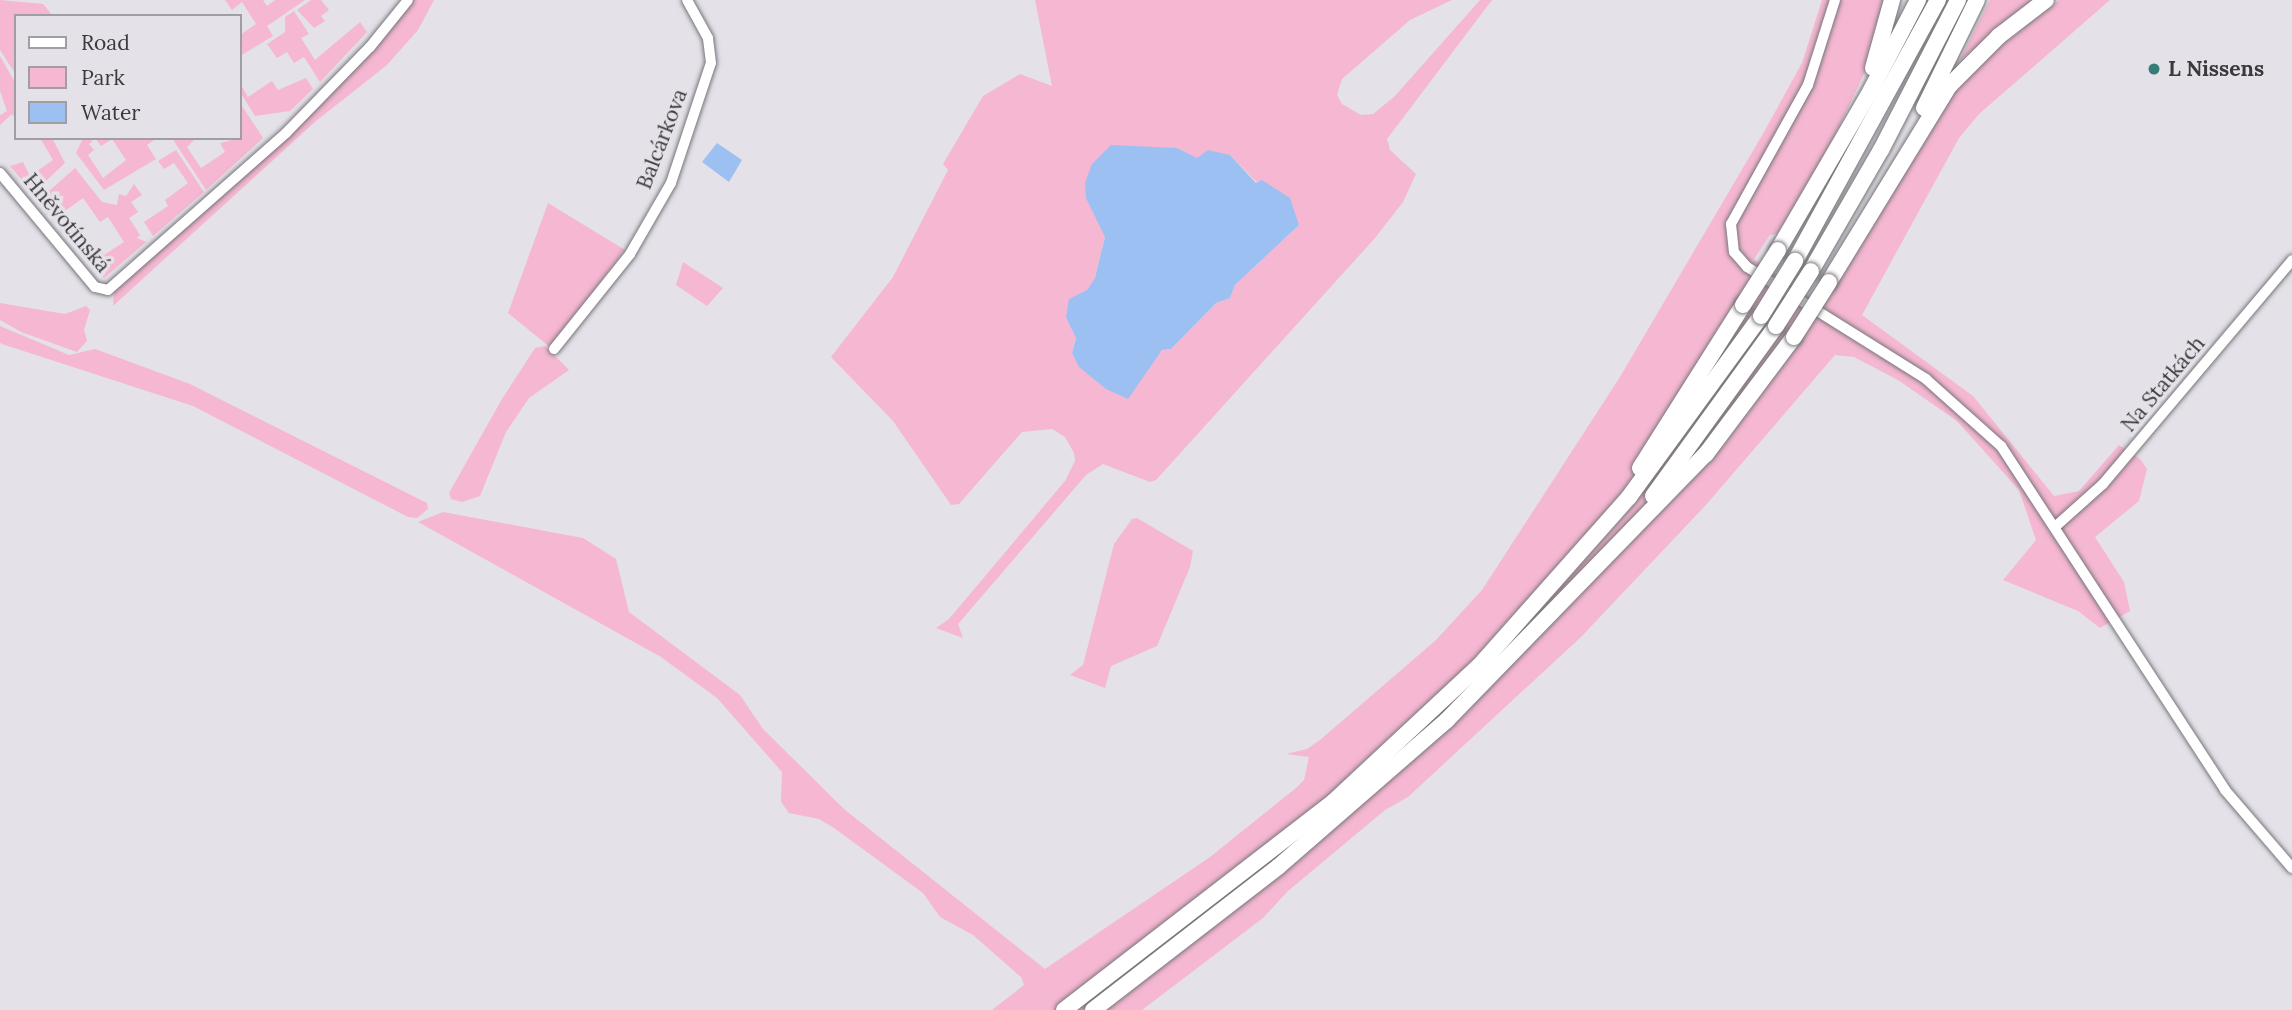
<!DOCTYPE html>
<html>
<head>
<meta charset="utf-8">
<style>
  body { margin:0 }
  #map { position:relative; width:2292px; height:1010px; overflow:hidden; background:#e4e2e8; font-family:Lora,serif }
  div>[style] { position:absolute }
  .green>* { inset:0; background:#f5b7d1 }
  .water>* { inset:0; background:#9dc0f3 }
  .roads { filter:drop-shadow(0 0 2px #78757b) drop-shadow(0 0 2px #78757b) }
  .minor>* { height:10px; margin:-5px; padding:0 5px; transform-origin:5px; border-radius:5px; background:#fff }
  .highway>* { height:16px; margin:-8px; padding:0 8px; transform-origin:8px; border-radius:8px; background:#fff }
  .bridges { filter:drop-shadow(0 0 2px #78757b) drop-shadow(0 0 2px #78757b) }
  .highway-bridge>* { height:16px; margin:-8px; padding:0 8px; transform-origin:8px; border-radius:8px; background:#fff }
  .dots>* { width:19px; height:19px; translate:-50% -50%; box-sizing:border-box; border:4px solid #e4e2e8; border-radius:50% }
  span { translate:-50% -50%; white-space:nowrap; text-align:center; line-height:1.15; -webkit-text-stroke:7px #e4e2e8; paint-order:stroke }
  .poi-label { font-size:21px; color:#3a393b; font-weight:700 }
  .left { translate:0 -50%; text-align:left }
  .street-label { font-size:21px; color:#3a393b }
  .legend { position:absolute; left:14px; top:14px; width:228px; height:126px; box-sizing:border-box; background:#e4e2e8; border:2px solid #a09ea3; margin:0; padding:9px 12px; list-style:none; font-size:21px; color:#3a393b }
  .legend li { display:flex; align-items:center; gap:14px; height:35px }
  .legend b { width:35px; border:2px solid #a09ea3 }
</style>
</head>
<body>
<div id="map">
  <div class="green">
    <div style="clip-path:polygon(0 0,43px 4px,53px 16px,16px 16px,16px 75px,0 50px)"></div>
    <div style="clip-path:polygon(225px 0,263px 0,267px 6px,275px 0,305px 0,267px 26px,273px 36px,240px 56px,240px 35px,256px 24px,242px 2px,232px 10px)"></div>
    <div style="clip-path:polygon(311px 0,321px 0,329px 10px,321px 16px,325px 21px,314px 28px,297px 10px)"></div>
    <div style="clip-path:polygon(413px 0,434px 0,418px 30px,387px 65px,316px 121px,113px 306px,114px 292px,306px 119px)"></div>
    <div style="clip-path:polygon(evenodd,1035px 0,1452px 0,1410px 20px,1342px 79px,1337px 95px,1342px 104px,1361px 115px,1373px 114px,1395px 96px,1480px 0,1492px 0,1387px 139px,1390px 150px,1416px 174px,1403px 202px,1375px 238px,1156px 480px,1150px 482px,1103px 464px,1086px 475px,958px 624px,963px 638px,936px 628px,949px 619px,1065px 481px,1075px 461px,1074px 453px,1065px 437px,1052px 429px,1022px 432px,959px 504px,951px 505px,893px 421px,831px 357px,893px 277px,948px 170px,943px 164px,983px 96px,1020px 74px,1052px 86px,1035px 0,1177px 148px,1197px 159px,1230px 155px,1299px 225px,1235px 285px,1230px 298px,1216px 303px,1171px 349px,1162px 350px,1138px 380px,1116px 391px,1106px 389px,1072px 353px,1087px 290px,1095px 278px,1105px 237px,1102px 227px,1177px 148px)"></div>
    <div style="clip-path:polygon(1822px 0,1887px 0,1875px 50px,1825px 157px,1777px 234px,1770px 235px,1754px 259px,1823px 307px,1927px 124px,1976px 65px,2059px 0,2110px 0,1979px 114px,1959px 138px,1862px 315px,1973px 396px,2054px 496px,2079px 491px,2119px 445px,2140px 459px,2147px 469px,2139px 501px,2095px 537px,2124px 582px,2130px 611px,2100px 628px,2078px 611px,2003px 580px,2036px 540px,2019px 490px,1957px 421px,1898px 380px,1854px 357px,1835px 355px,1705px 506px,1581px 637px,1408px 797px,1385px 810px,1288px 891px,1263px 918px,1142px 1010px,992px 1010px,1024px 985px,1021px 977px,973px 935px,940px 917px,923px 893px,834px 828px,819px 819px,789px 813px,781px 802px,782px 772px,717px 698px,661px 657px,418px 522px,443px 512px,583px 538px,616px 559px,629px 612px,740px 695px,763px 729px,844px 809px,1045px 969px,1210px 857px,1296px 788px,1304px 780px,1309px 757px,1286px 754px,1307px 749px,1320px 740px,1436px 640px,1482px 590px,1620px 377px,1764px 132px,1802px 63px)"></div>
    <div style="clip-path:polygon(1990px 0,2033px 0,1960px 60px)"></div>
    <div style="clip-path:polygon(294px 11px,309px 34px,301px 38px,315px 60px,360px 22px,367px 32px,320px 82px,304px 57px,294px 63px,287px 52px,277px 58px,267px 44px,285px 32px,285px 17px)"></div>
    <div style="clip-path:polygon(0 56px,16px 84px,16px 119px,12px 114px,0 125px,0 115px,7px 111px,0 91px)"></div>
    <div style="clip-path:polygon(306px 78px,313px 89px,290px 111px,255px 116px,240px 92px,240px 83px,248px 97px,272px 81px,278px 90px)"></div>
    <div style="clip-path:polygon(240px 103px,263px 138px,206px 190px,172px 138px,196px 138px,187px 147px,201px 168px,225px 152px,220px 143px,240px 138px)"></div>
    <div style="clip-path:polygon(40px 138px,52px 138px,65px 163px,33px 193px,10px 166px,23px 162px,30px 176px,53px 160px)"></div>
    <div style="clip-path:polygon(83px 138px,93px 141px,89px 144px,94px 150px,88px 155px,103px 178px,126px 160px,112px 139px,101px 146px,95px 138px,157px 138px,147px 145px,156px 159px,104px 190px,76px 153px)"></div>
    <div style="clip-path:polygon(176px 150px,204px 192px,153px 236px,144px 222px,168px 206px,165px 200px,188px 183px,174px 163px,164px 169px,158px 161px)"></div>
    <div style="clip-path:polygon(75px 168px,102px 202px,117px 205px,119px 194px,126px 196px,134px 184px,142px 195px,131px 202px,138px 212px,129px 218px,140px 235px,137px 238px,146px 242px,104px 278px,79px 250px,97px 245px,104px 255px,124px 242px,108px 217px,100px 222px,83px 198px,62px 213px,66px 221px,59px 225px,39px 200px)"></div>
    <div style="clip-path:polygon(548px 203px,625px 250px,551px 348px,508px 313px)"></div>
    <div style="clip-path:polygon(683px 262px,723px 288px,707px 306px,676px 285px)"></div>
    <div style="clip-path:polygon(0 303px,65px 314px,86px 306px,90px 310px,84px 330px,87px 341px,77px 352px,21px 332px,0 320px)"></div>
    <div style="clip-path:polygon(0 326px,69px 355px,95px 349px,190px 384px,427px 503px,428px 509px,417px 518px,408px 517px,193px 406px,5px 345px,0 343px)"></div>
    <div style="clip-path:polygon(545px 346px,569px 370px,529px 398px,506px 432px,480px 496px,462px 502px,451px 499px,449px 493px,502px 399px,535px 348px)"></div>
    <div style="clip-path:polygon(1137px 518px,1193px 551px,1190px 567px,1157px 646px,1111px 666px,1105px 688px,1070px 675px,1083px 665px,1114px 544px,1132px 519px)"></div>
  </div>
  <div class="water">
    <div style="clip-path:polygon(717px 143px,742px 160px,729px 182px,702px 162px)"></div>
    <div style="clip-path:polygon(1111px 145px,1177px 148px,1197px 158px,1208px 150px,1230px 155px,1256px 183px,1262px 180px,1290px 198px,1299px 225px,1235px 285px,1230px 298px,1216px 303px,1171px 349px,1162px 350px,1128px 399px,1106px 389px,1079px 367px,1072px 353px,1076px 338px,1066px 317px,1069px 299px,1087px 290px,1095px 278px,1105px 237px,1086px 198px,1085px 183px,1092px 164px)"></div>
  </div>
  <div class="roads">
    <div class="minor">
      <div style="left:1835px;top:0;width:89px;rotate:107.6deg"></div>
      <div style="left:1808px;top:85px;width:159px;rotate:119deg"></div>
      <div style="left:1731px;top:224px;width:28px;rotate:84deg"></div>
      <div style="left:1734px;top:252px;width:20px;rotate:49deg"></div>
      <div style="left:1747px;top:267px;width:211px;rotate:32deg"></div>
      <div style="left:1926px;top:379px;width:101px;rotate:41.8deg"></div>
      <div style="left:2001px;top:446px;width:411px;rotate:56.9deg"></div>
      <div style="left:2225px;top:790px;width:103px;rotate:49.3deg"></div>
      <div style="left:0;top:173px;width:148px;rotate:50.2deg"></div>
      <div style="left:95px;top:287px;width:13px;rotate:13deg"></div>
      <div style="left:108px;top:290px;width:237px;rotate:-41.4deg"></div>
      <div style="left:286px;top:133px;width:120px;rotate:-45.7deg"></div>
      <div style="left:370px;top:47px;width:60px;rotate:-51deg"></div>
      <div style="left:554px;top:349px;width:122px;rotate:-51.3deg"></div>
      <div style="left:630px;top:254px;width:82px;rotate:-60deg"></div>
      <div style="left:671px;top:183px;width:126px;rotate:-71.6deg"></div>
      <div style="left:711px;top:63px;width:25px;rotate:-97deg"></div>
      <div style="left:708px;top:38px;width:43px;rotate:-118.9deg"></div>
      <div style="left:2056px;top:526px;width:63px;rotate:-41.8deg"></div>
      <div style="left:2103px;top:484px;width:293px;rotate:-49.8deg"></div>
    </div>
    <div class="highway">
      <div style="left:1873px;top:68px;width:71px;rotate:-74.4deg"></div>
      <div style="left:1924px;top:108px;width:120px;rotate:-63.9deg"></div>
      <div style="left:1778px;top:250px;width:185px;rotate:-59.8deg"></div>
      <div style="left:1871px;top:90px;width:102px;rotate:-62.4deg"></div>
      <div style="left:1795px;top:261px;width:298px;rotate:-61.3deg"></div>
      <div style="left:1811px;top:271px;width:140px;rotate:-60deg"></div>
      <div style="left:1881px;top:150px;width:169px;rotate:-62.8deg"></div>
      <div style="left:1829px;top:282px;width:230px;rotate:-58.5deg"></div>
      <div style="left:1949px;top:86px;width:71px;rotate:-45deg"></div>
      <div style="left:1999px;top:36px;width:59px;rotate:-37.5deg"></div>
      <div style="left:1640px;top:468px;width:193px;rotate:-57.7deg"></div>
      <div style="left:1653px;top:496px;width:210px;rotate:-54.1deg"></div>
      <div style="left:1064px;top:1010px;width:340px;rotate:-37.7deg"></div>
      <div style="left:1333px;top:802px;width:200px;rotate:-43deg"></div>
      <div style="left:1479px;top:666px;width:226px;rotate:-48.4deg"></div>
      <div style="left:1629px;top:497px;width:224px;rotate:-53.9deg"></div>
      <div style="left:1093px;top:1010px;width:234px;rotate:-37.7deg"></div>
      <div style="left:1278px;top:867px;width:224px;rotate:-41deg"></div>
      <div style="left:1447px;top:720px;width:371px;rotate:-45.8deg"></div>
      <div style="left:1706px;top:454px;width:146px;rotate:-53.1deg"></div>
    </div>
  </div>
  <div class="bridges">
    <div class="highway-bridge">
      <div style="left:1743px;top:305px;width:65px;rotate:-57.5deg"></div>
      <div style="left:1761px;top:316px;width:65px;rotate:-58.3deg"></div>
      <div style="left:1776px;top:326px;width:65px;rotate:-57.5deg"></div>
      <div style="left:1794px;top:337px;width:65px;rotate:-57.5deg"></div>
    </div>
  </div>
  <div class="dots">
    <div style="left:2154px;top:69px;background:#367d77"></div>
  </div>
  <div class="poi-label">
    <span class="left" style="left:2168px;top:69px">L Nissens</span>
  </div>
  <div class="street-label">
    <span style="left:662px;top:139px;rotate:-69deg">Balcárkova</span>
    <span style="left:67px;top:223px;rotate:50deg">Hněvotínská</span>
    <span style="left:2163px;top:384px;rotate:-50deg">Na Statkách</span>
  </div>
  <ul class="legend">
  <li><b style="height:9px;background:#fff"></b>Road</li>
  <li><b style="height:19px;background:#f5b7d1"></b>Park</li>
  <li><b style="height:19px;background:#9dc0f3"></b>Water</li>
  </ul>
</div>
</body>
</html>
